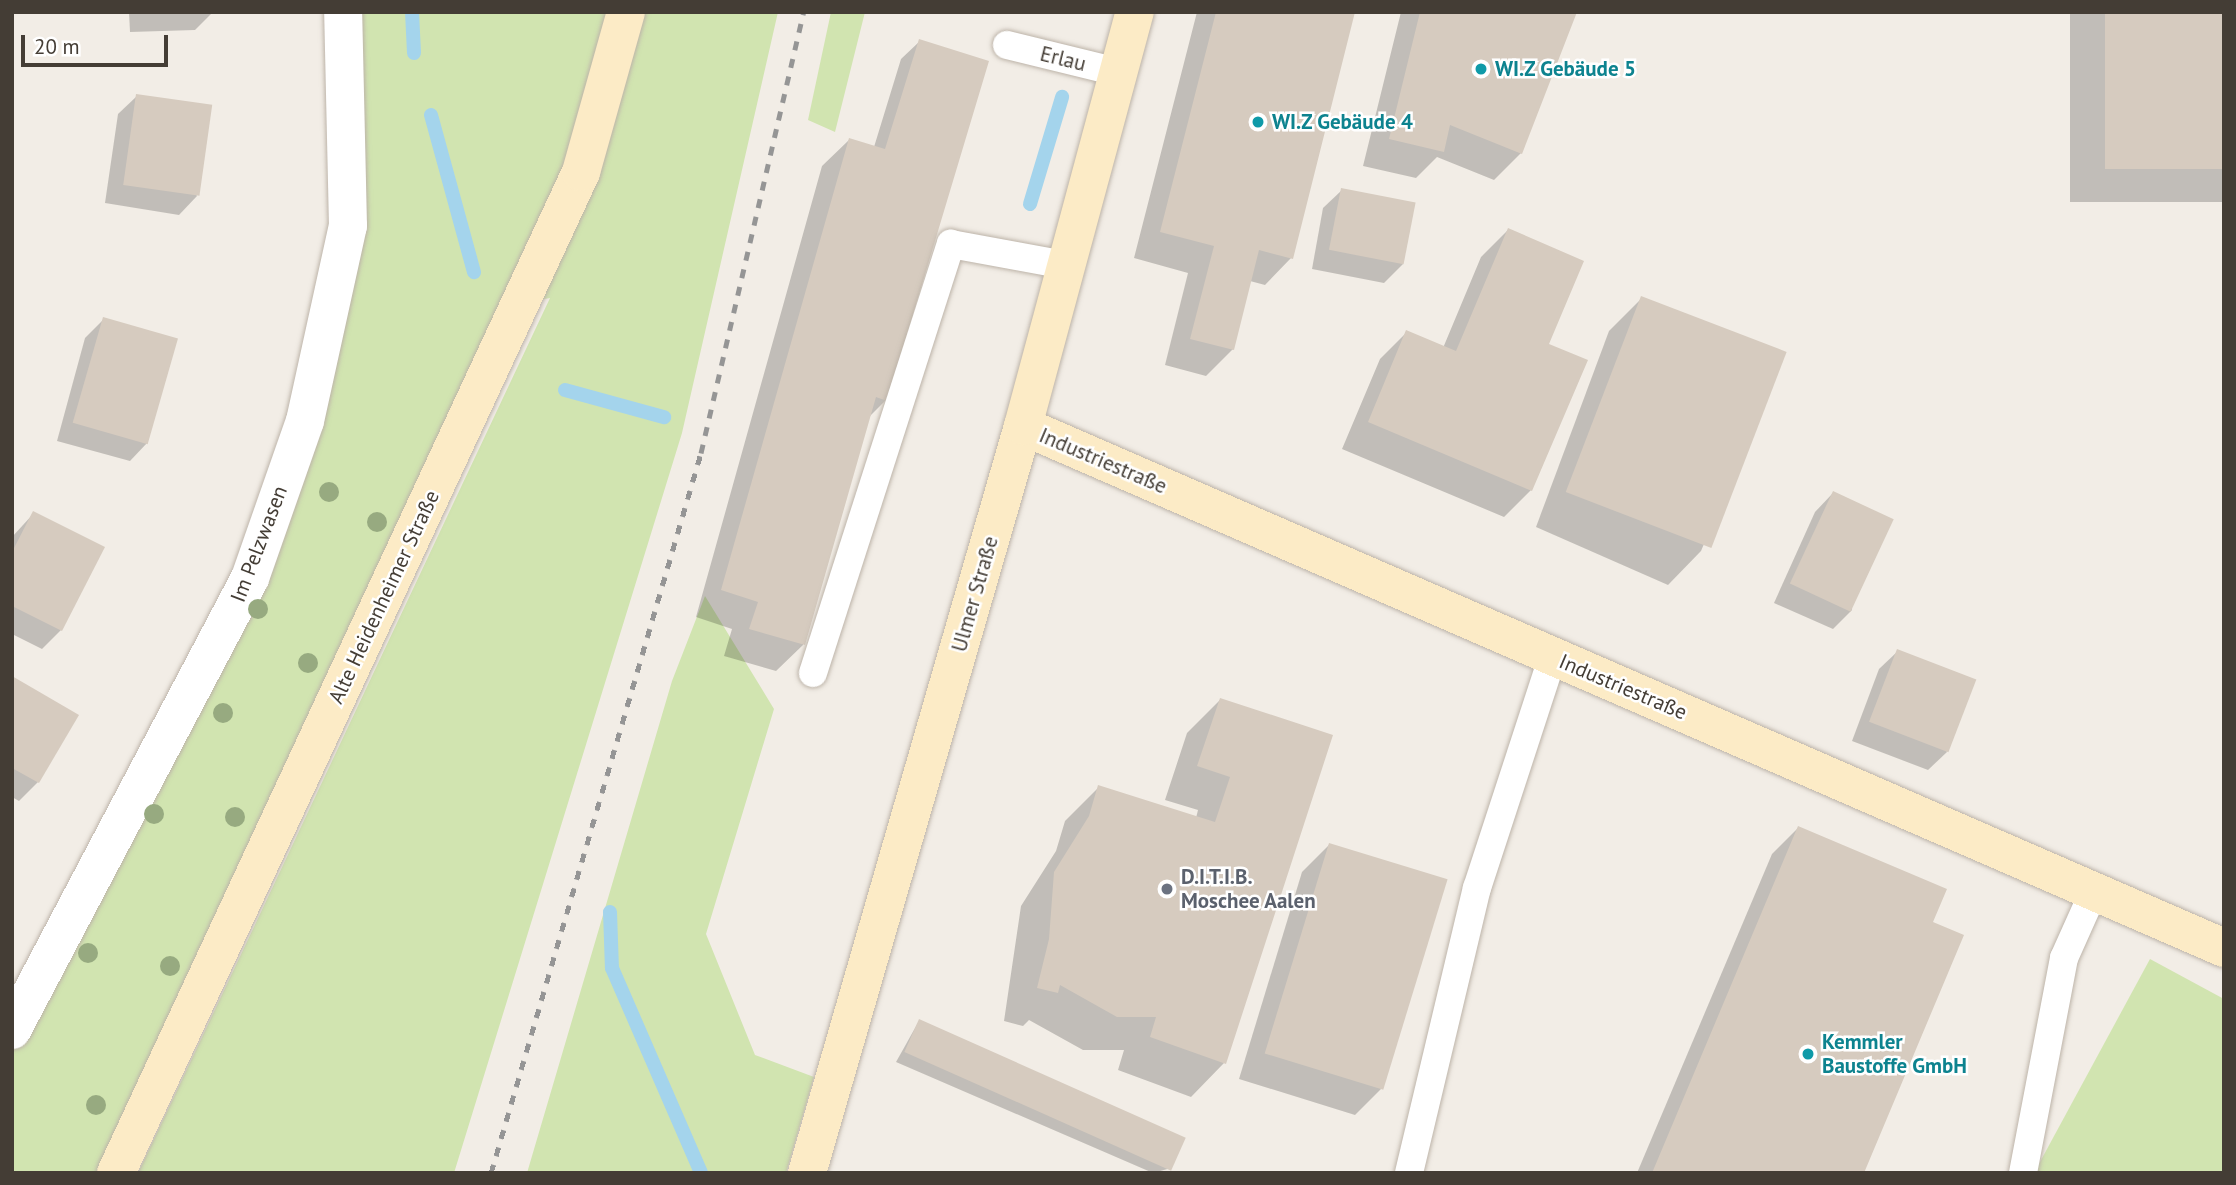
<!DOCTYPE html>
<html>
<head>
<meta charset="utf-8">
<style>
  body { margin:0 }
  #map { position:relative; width:2236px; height:1185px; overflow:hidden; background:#f2ede6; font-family:"PT Sans",sans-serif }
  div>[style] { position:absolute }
  .green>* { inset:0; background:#d1e4b0 }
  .shadow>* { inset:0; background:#0003; transform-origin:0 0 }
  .stream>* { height:14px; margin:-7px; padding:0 7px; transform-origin:7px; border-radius:7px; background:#a4d4ec }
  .building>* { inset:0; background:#d6cbbf; transform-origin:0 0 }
  .roads { filter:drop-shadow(0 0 2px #bdb4a9) drop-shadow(0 0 2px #bdb4a9) }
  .lane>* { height:28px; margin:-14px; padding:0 14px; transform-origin:14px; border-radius:14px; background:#fff }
  .street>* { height:38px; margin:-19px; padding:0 19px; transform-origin:19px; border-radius:19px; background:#fff }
  .secondary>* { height:38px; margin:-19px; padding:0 19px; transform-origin:19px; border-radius:19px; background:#fcebc6 }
  .rail>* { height:5px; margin-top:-2.5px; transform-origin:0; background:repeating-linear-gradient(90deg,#959595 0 9px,transparent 0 18px) }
  .trees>* { width:20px; height:20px; margin:-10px; border-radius:50%; background:#97aa80 }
  .dots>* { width:19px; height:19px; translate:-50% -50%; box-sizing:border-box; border:4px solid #fff; border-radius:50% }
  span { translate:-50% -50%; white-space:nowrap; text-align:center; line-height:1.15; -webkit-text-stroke:5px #fff; paint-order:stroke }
  .street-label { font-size:21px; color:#443d35 }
  .culture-label { font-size:21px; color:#0d838f; font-weight:700 }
  .left { translate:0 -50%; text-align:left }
  .worship-label { font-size:21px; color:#5b616d; font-weight:700 }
  .frame { position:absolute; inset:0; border:14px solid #443d35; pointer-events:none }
  .scale { position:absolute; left:21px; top:35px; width:147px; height:32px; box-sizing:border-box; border:4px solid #443d35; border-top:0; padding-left:9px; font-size:21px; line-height:24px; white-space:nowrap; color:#443d35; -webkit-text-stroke:5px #fff; paint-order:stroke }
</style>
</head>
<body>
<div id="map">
  <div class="green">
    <div style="clip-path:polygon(343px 12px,778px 12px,682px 433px,454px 1173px,138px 1173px,550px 298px,522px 303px,116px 1173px,12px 1173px,12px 1030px,250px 578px,324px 338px)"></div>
    <div style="clip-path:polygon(831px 12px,865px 12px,835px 132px,808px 120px)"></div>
    <div style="clip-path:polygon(705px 596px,774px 709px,706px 934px,755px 1055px,814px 1077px,786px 1173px,527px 1173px,672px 681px)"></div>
    <div style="clip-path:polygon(2150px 959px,2224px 999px,2224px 1173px,2034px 1173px)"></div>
  </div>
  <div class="shadow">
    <div style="clip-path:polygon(129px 12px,213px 12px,195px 30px,130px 32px)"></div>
    <div style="clip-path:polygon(1197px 12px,1354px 12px,1291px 258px,1265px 285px,1250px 281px,1233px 349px,1206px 376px,1165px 365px,1188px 273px,1134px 258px)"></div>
    <div style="clip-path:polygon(1401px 12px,1575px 12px,1521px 153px,1494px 180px,1437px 157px,1416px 178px,1363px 166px)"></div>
    <div style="left:2070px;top:12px;width:154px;height:190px"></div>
    <div style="clip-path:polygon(920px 41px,886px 400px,869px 417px,803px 645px,776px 671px,724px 656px,732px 629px,696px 617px,822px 166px,849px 140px,874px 147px,901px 59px)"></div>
    <div style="clip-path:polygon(137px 96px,197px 196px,179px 215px,105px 203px,118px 114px)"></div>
    <div style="clip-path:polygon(1342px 190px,1403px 264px,1384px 283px,1312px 269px,1323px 208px)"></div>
    <div style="clip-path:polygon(1508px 230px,1547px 345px,1531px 490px,1504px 517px,1342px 449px,1380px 359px,1407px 332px,1443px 348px,1481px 257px)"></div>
    <div style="clip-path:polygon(1642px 298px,1785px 353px,1701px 551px,1668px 585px,1536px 527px,1609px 331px)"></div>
    <div style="clip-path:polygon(104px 319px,148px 442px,130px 461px,57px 441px,85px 338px)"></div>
    <div style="clip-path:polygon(1833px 493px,1852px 610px,1833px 629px,1774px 603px,1815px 512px)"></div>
    <div style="clip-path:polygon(34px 513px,61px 630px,42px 649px,12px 634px,12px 537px)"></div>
    <div style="clip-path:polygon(1898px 651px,1947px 752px,1928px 770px,1852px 741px,1879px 669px)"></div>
    <div style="clip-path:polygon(12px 678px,76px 715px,38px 782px,19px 801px,12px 797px)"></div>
    <div style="clip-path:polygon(1220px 700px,1331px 736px,1224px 1063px,1191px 1097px,1118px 1070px,1124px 1050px,1083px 1050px,1029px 1020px,1023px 1026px,1004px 1021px,1021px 906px,1056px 851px,1065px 821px,1099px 787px,1196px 818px,1198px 810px,1165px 800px,1187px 733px)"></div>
    <div style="clip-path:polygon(1798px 828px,1931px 922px,1862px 1173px,1637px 1173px,1772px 854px)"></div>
    <div style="clip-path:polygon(1329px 845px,1382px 1088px,1355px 1115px,1239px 1079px,1302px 872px)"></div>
    <div style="clip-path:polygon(919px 1021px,1171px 1168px,1153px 1173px,896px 1062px)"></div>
  </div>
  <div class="stream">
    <div style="left:412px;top:12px;width:41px;rotate:87.2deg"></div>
    <div style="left:431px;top:115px;width:163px;rotate:74.7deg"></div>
    <div style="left:1030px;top:204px;width:112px;rotate:-73.3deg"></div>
    <div style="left:565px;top:390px;width:103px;rotate:15.3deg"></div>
    <div style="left:610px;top:912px;width:56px;rotate:88deg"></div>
    <div style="left:612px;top:968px;width:223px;rotate:66.5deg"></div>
  </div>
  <div class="building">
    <div style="clip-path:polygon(1216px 12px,1355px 12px,1293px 259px,1259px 250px,1234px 350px,1190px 339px,1214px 246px,1160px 232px)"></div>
    <div style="clip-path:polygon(1420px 12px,1577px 12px,1522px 154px,1450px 125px,1444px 152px,1389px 139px)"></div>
    <div style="left:2105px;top:12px;width:119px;height:157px"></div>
    <div style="clip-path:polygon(919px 39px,989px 61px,887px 401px,876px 397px,805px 645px,749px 629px,758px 602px,721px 590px,849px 138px,885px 149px)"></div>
    <div style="left:136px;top:94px;width:77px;height:92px;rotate:8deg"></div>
    <div style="left:1341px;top:188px;width:76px;height:63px;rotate:11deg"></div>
    <div style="clip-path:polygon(1508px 228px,1584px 261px,1549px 344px,1588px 360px,1532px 491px,1368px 422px,1406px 330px,1456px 351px)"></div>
    <div style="left:1641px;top:296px;width:156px;height:210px;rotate:21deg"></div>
    <div style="left:103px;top:317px;width:78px;height:110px;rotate:16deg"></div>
    <div style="left:1833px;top:491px;width:67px;height:102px;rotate:25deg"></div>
    <div style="clip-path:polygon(33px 511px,105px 547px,62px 631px,12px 606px,12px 552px)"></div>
    <div style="left:1897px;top:649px;width:85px;height:78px;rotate:21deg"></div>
    <div style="clip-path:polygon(12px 676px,79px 715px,39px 783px,12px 768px)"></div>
    <div style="clip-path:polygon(1220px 698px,1333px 735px,1226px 1064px,1150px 1037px,1156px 1017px,1117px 1017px,1060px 985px,1058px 993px,1037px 988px,1049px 939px,1054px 872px,1089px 816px,1098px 785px,1215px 822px,1230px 777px,1197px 766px)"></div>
    <div style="clip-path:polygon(1798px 826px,1947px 889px,1933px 922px,1964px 935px,1864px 1173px,1652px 1173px)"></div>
    <div style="left:1329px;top:843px;width:124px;height:220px;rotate:17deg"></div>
    <div style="left:919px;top:1019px;width:292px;height:36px;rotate:24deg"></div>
  </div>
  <div class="roads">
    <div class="lane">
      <div style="left:1007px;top:45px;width:114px;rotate:13.7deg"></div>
      <div style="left:813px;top:673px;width:451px;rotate:-72.2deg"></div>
      <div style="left:951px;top:244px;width:116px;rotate:10.4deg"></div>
      <div style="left:1409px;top:1173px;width:293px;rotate:-76.6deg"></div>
      <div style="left:1477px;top:888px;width:244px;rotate:-71.9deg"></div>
      <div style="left:2023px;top:1173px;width:219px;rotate:-79.2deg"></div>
      <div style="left:2064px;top:958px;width:73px;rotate:-65.9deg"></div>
    </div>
    <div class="street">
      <div style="left:12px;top:1030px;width:511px;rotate:-62.23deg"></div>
      <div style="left:250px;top:578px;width:166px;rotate:-70.7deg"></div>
      <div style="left:305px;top:421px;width:200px;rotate:-77.6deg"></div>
      <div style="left:348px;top:226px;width:214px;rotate:-91.3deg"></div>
    </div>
    <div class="secondary">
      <div style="left:1023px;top:426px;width:1310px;rotate:23.49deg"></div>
      <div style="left:116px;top:1173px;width:1104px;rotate:-65.08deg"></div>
      <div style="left:581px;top:172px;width:166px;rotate:-74.3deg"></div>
      <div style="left:807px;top:1173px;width:778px;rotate:-73.87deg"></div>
      <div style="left:1023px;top:426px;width:429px;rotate:-74.9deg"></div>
    </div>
  </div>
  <div class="rail">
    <div style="left:491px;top:1173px;width:750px;rotate:-73.74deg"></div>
    <div style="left:701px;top:453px;width:453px;rotate:-76.9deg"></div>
  </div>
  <div class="trees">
    <div style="left:329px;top:492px"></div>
    <div style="left:377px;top:522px"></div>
    <div style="left:258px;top:609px"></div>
    <div style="left:308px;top:663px"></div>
    <div style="left:223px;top:713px"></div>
    <div style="left:154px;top:814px"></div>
    <div style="left:235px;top:817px"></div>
    <div style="left:88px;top:953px"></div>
    <div style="left:170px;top:966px"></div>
    <div style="left:96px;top:1105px"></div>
  </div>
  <div class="dots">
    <div style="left:1481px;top:69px;background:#0f9aa8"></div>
    <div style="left:1258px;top:122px;background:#0f9aa8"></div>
    <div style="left:1167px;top:889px;background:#6b7280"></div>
    <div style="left:1808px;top:1054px;background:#0f9aa8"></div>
  </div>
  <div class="street-label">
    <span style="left:1063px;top:59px;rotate:14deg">Erlau</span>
    <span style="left:1103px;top:461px;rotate:23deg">Industriestraße</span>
    <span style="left:259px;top:544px;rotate:-69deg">Im Pelzwasen</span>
    <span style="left:975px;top:594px;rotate:-74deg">Ulmer Straße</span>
    <span style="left:384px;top:597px;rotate:-65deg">Alte Heidenheimer Straße</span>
    <span style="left:1623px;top:687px;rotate:23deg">Industriestraße</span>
  </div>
  <div class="culture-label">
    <span class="left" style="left:1495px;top:69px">WI.Z Gebäude 5</span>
    <span class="left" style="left:1272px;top:122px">WI.Z Gebäude 4</span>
    <span class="left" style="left:1822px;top:1054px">Kemmler<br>Baustoffe GmbH</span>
  </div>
  <div class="worship-label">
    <span class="left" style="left:1181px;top:889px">D.I.T.I.B.<br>Moschee Aalen</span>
  </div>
  <div class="frame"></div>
  <div class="scale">20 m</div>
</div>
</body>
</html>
